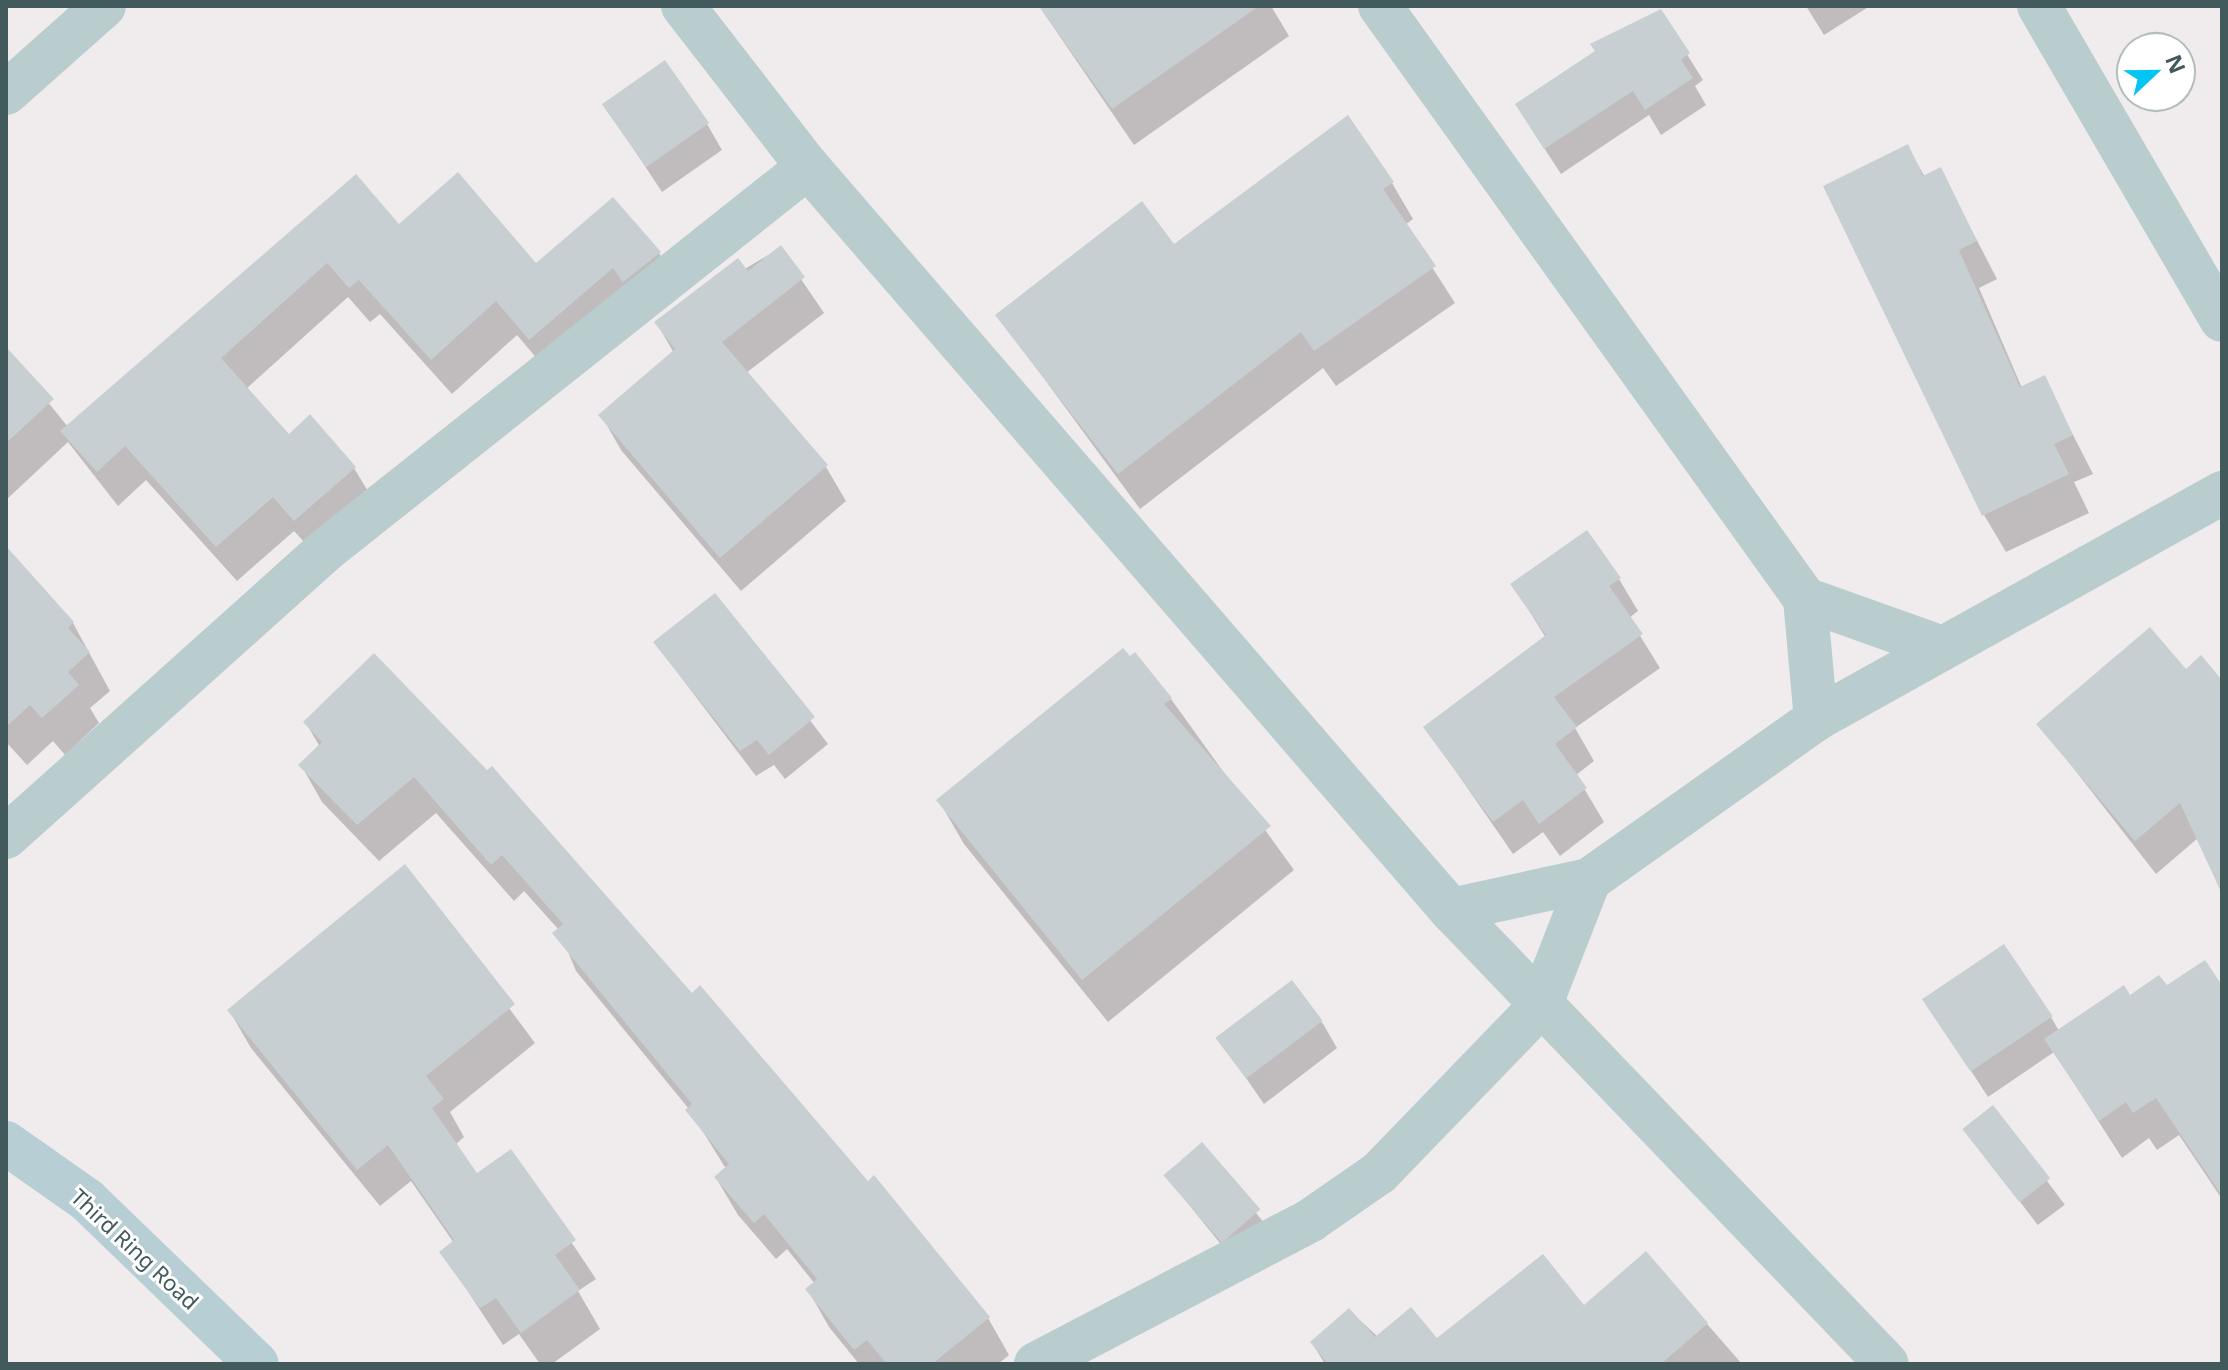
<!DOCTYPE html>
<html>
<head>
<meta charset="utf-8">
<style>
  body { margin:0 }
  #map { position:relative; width:2228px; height:1370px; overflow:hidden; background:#f0eced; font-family:"Noto Sans",sans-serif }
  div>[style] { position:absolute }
  .shadow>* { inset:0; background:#0003; transform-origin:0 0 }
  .building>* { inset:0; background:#c8cfd2; transform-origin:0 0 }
  .street>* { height:44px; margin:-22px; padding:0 22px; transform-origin:22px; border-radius:22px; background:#b9ccce }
  .secondary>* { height:44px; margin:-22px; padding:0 22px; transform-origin:22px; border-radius:22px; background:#b7cfd4 }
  span { translate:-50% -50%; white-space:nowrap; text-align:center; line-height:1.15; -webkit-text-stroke:6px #fff; paint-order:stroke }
  .street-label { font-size:22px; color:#435a5c }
  .frame { position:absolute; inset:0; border:8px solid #435a5c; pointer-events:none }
  .north { position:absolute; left:2116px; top:32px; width:80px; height:80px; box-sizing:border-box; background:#fff; border:2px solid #b4bdbe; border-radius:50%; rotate:68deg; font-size:22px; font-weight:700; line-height:32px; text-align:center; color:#435a5c }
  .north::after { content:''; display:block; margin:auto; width:28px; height:36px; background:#03c5f3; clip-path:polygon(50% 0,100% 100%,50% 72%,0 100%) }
</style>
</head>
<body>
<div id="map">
  <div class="shadow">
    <div style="clip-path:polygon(1039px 6px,1271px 6px,1289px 36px,1134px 145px)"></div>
    <div style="clip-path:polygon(1806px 6px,1870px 6px,1824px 35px)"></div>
    <div style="clip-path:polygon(1660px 11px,1703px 80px,1695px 86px,1706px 105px,1661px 135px,1649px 115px,1561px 174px,1533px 131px)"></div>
    <div style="clip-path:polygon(604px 104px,707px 124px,722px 150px,662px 192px)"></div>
    <div style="clip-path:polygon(1907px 146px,1925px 177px,1940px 169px,1997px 279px,1979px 288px,2022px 388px,2044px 378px,2093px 474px,2074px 482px,2089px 513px,2006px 552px,1984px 515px)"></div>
    <div style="clip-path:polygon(356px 177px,398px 226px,536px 266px,659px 253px,680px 288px,550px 374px,517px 335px,452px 394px,380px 314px,370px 322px,348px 297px,246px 389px,288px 437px,354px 468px,375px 503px,316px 555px,294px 531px,237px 581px,146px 480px,118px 506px,68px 442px,6px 500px,6px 350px,68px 427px)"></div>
    <div style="clip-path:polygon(1392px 183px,1413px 219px,1405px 225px,1455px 303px,1336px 386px,1323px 368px,1140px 509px,998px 316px)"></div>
    <div style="clip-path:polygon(780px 248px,824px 313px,746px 373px,826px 467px,846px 501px,741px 591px,621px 450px,601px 415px,674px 353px,656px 322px)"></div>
    <div style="clip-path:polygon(6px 549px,73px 623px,110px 691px,90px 708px,99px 723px,65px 755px,53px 741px,27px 765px,6px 742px)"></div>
    <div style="clip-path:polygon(1619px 579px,1638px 611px,1629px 618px,1660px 668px,1575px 728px,1594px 761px,1576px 775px,1604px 822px,1560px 856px,1543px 832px,1513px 854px,1426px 728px,1546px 638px,1513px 585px)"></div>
    <div style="clip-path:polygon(715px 595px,828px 744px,785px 779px,774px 765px,756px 776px,655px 643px)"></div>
    <div style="clip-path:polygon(374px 656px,868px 1183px,988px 1318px,1009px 1355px,998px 1364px,859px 1364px,829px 1327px,808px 1290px,815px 1284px,787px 1249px,776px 1259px,738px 1215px,716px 1178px,726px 1169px,689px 1109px,576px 971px,559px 930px,524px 891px,514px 901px,436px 813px,379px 861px,322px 802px,301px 765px,320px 747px,306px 723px)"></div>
    <div style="clip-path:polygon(2186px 671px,2222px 684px,2222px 884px,2198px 838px,2156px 874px,2039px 724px)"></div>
    <div style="clip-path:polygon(1171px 699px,1294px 870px,1108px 1022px,964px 844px,939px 801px)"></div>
    <div style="clip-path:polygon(404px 867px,535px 1043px,450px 1112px,464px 1137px,455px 1145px,477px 1176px,511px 1152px,596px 1279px,578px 1291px,600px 1329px,552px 1364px,540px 1364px,519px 1334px,503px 1345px,442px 1252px,454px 1243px,411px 1181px,380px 1206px,251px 1048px,229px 1010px)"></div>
    <div style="clip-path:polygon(2166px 988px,2222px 989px,2222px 1199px,2179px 1135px,2157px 1150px,2149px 1138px,2122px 1158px,2054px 1052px,1988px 1097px,1925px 1000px,2051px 1017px,2059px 1031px)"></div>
    <div style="clip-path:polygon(1322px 1022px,1337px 1048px,1264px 1104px,1219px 1039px)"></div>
    <div style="left:1992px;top:1108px;width:121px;height:34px;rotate:53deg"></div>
    <div style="left:1201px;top:1145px;width:117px;height:47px;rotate:51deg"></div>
    <div style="clip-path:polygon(1646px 1254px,1742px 1364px,1469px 1364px,1584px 1308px)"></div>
    <div style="clip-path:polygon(1349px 1310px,1378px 1337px,1453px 1364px,1325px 1364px,1312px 1343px)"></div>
  </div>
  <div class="building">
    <div style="clip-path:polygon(1039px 6px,1259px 6px,1112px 109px)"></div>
    <div style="clip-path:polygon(1661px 9px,1690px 53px,1681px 60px,1693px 78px,1645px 110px,1633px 91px,1544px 149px,1515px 104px,1595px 51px,1590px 44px)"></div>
    <div style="left:665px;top:60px;width:77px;height:77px;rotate:55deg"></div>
    <div style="clip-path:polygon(1348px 115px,1394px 182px,1383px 189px,1436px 266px,1314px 351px,1301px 332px,1118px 474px,995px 315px,1142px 201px,1174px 244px)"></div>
    <div style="clip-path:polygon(1908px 144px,1923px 176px,1941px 167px,1977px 241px,1959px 250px,2020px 387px,2045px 375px,2073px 435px,2054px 444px,2069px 474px,1982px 516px,1823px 186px)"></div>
    <div style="clip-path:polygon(458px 172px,536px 263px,613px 197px,661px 252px,623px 282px,613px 268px,529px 340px,496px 301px,431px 360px,359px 280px,349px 288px,327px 263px,221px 358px,289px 434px,310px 414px,356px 467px,294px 521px,273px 497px,216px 547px,125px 446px,97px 472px,60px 431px,356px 174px,399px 224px)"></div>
    <div style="clip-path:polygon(781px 245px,805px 277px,722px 342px,828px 465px,720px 558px,598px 415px,675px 349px,654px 322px,738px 258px,748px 271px)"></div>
    <div style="clip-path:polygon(6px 347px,54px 399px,6px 443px)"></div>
    <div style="clip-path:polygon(1587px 530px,1621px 578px,1609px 586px,1643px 634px,1554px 697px,1577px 727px,1555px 744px,1587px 788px,1539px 824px,1523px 800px,1493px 822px,1423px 727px,1546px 635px,1510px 584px)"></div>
    <div style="clip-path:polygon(6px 546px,74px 622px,68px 628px,90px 652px,68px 672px,79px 685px,42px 718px,30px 705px,6px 727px)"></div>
    <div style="clip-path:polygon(715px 593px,815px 717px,769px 755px,757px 740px,740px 751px,653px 642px)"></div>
    <div style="clip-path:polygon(2150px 627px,2186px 669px,2201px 655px,2222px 680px,2222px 894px,2180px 803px,2135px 841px,2036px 724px)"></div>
    <div style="clip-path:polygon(1123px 648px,1130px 656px,1135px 652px,1172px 698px,1164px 704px,1271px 826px,1082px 980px,936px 800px)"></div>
    <div style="clip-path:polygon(374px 653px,487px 770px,492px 766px,692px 993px,700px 985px,868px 1181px,874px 1175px,990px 1317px,932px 1364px,887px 1364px,867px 1340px,854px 1350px,805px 1289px,817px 1279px,764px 1214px,754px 1223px,714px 1177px,729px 1164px,685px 1110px,692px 1104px,552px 933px,563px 924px,502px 855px,491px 865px,414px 777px,357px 825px,298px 765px,322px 742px,303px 722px)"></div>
    <div style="clip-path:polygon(405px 864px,515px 1004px,426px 1076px,444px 1099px,432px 1108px,477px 1173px,511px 1149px,576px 1240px,555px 1255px,580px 1290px,521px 1333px,496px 1298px,480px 1308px,439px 1252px,454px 1240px,388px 1145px,357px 1170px,227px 1010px)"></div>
    <div style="left:2004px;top:944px;width:87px;height:99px;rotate:56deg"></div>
    <div style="clip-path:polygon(2205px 960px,2222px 985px,2222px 1196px,2156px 1098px,2133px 1113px,2126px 1102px,2099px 1121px,2044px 1039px,2124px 985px,2130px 995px,2159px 975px,2167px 985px)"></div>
    <div style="left:1292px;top:980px;width:51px;height:96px;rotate:53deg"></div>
    <div style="left:1993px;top:1105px;width:93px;height:39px;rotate:52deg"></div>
    <div style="left:1202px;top:1142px;width:89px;height:51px;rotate:49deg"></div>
    <div style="clip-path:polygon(1646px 1251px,1708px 1323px,1661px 1364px,1328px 1364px,1310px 1342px,1349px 1308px,1375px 1337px,1411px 1307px,1437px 1338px,1543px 1254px,1584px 1305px)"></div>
  </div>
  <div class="street">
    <div style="left:683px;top:6px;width:204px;rotate:52.2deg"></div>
    <div style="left:808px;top:167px;width:983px;rotate:49.13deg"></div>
    <div style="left:1451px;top:910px;width:629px;rotate:46.16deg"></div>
    <div style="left:1380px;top:6px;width:730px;rotate:54.37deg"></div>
    <div style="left:1805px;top:599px;width:143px;rotate:19.6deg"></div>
    <div style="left:2039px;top:6px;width:363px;rotate:59.8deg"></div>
    <div style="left:6px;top:93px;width:131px;rotate:-41.6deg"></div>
    <div style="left:1805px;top:599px;width:121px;rotate:84.8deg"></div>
    <div style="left:6px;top:837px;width:431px;rotate:-41.9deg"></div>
    <div style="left:327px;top:549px;width:614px;rotate:-38.46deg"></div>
    <div style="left:1451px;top:910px;width:141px;rotate:-12.3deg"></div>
    <div style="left:1036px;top:1364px;width:310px;rotate:-27.6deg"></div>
    <div style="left:1311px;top:1220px;width:83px;rotate:-34.7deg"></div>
    <div style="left:1379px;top:1173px;width:232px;rotate:-46deg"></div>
    <div style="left:1540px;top:1006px;width:135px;rotate:-68.7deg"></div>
    <div style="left:1589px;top:880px;width:278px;rotate:-35.3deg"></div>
    <div style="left:1816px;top:719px;width:465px;rotate:-29.1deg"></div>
  </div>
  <div class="secondary">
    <div style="left:6px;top:1143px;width:99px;rotate:35.1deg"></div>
    <div style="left:87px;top:1200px;width:236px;rotate:44deg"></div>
  </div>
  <div class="street-label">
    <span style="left:135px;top:1249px;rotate:43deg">Third Ring Road</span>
  </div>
  <div class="frame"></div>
  <div class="north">N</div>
</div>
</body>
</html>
